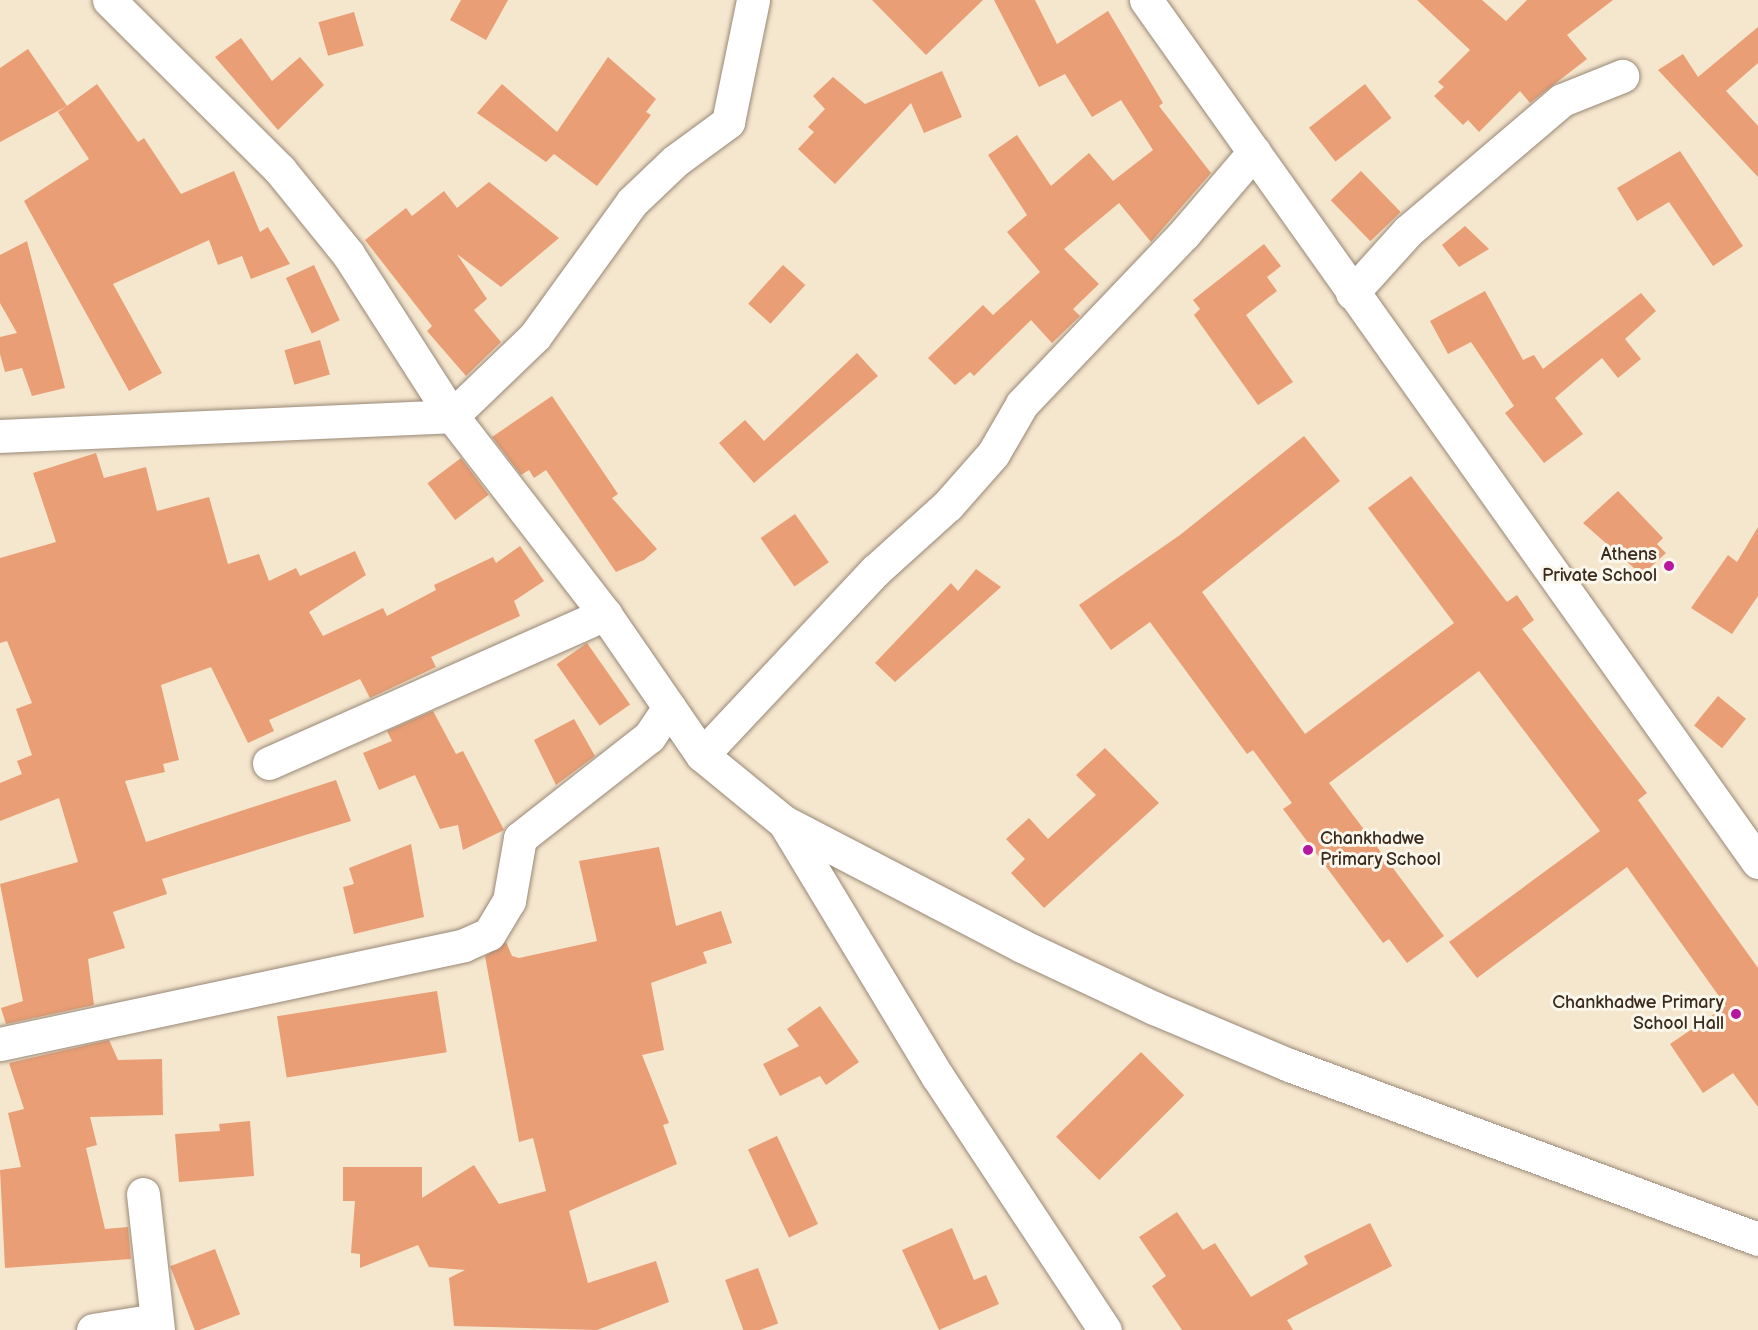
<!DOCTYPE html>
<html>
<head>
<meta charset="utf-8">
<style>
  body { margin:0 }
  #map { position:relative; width:1758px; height:1330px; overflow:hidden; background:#f5e6ce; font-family:"Balsamiq Sans",sans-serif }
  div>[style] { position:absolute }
  .building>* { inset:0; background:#e99e75; transform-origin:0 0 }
  .roads { filter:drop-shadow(0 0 2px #988876) drop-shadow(0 0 2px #988876) }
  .minor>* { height:33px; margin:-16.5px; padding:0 16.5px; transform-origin:16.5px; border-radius:16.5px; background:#fff }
  .dots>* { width:16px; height:16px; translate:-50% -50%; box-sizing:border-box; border:3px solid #fbf7ec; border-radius:50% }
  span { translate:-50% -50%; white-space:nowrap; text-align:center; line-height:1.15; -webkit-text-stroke:6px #fbf7ec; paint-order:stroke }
  .poi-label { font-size:18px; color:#3b2a1e }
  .right { translate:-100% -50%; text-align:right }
  .left { translate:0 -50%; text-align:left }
</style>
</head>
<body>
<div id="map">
  <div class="building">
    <div style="clip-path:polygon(461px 0,508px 0,486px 40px,450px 20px)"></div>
    <div style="clip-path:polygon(872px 0,983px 0,926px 55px)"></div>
    <div style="clip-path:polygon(994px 0,1035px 0,1057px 44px,1108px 11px,1163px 103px,1159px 106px,1211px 173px,1151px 242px,1119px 203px,1064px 249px,1099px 284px,1073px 309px,1080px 316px,1052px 343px,1031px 320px,974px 376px,970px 372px,955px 385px,928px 358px,983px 305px,993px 315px,1040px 272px,1007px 232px,1027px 215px,988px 155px,1017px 135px,1051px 186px,1089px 153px,1113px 181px,1153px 150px,1121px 100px,1092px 117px,1065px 74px,1039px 87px)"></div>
    <div style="clip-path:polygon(1417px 0,1482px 0,1506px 21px,1527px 0,1613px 0,1567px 35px,1587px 59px,1530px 103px,1520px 91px,1479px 132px,1468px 120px,1463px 125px,1434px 96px,1444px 87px,1438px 82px,1470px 50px)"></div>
    <div style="left:354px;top:12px;width:35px;height:37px;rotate:74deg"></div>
    <div style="clip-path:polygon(1758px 27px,1758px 63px,1726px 91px,1758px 126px,1758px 177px,1658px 70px,1683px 54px,1698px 77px)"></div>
    <div style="clip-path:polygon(241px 38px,272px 81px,300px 57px,324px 85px,278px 130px,215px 57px)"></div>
    <div style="clip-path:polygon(28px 49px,67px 106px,97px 84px,138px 142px,144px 138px,181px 194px,234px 171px,260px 232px,268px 227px,290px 264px,251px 279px,242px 256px,218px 265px,209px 240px,113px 284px,162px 373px,129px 391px,24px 201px,89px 159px,58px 112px,67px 106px,0 142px,0 68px)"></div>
    <div style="clip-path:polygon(608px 57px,656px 99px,646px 112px,651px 115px,597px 186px,554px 154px,546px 162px,477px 113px,502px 84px,557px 132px)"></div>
    <div style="clip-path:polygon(942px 71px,962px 117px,924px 133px,911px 103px,835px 184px,798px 149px,814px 132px,808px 127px,825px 109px,813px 96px,833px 77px,865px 104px)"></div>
    <div style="left:1365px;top:84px;width:43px;height:71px;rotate:52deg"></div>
    <div style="clip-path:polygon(1680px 151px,1743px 246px,1713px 266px,1669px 202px,1637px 221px,1617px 188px)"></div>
    <div style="left:1361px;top:171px;width:57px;height:42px;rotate:46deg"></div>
    <div style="clip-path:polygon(489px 182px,559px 238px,501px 287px,457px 254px,487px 299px,474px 310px,501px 342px,466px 376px,427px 331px,432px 326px,365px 240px,406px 208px,412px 216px,444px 191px,457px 208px)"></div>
    <div style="clip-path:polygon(1465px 226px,1489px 249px,1459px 267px,1442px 245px)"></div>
    <div style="clip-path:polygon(27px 241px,65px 388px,32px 396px,22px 368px,5px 372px,0 354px,0 337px,17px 333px,0 303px,0 255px)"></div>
    <div style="clip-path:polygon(1264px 244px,1281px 266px,1267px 277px,1277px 291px,1246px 315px,1293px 382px,1258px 405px,1194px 315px,1200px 309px,1193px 300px)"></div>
    <div style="left:314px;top:265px;width:61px;height:31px;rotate:65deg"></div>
    <div style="left:783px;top:265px;width:30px;height:52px;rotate:42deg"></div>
    <div style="clip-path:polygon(1485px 291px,1523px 360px,1534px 355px,1543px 369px,1641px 293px,1656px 311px,1625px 339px,1641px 359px,1618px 378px,1602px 358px,1555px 398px,1583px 434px,1544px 463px,1505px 413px,1514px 406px,1471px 342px,1448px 354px,1430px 321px)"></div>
    <div style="left:320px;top:340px;width:36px;height:37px;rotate:74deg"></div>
    <div style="clip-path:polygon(857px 353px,878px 376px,754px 483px,719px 443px,745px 420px,764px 441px)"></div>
    <div style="clip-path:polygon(552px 396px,618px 494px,612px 498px,657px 549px,644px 560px,616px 572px,546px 470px,534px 478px,529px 470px,521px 475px,492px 437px)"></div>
    <div style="clip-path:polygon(1304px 436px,1340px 481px,1202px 592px,1305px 734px,1454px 623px,1368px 508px,1411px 476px,1507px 602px,1517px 595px,1534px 620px,1522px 629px,1647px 793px,1638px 800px,1758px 968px,1758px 1107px,1733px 1073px,1703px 1093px,1670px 1044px,1726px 1006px,1627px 867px,1477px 978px,1449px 942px,1600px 831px,1479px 671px,1329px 783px,1444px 936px,1407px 963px,1389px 939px,1383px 943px,1283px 809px,1292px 803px,1253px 750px,1247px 754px,1150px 622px,1111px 650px,1079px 605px,1180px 535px)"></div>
    <div style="clip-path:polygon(96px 453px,104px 478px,146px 467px,157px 511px,209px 497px,228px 564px,259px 554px,269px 581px,296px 568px,300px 576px,355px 551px,366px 575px,309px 612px,323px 636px,383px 608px,387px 616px,436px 590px,434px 585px,493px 557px,496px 563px,520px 546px,544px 581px,514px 601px,520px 616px,431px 657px,436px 667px,370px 698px,360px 679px,269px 720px,274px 731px,248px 743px,211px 667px,161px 685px,179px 760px,163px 764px,165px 772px,125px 781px,146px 842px,336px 780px,351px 821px,162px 879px,167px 894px,113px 912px,125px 948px,88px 959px,94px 1005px,6px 1024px,1px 1008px,23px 1001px,0 884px,78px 862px,59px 798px,0 821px,0 783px,22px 774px,17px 761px,32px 755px,16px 709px,32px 703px,7px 641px,0 643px,0 558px,56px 542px,33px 473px)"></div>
    <div style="left:461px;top:458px;width:46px;height:42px;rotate:53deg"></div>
    <div style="clip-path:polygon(1618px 491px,1663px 538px,1657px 544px,1666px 553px,1642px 575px,1583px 523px)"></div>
    <div style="left:795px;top:514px;width:59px;height:42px;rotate:55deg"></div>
    <div style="clip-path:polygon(1758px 527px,1758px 596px,1732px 634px,1691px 608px,1728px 555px,1737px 562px)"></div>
    <div style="clip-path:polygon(976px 569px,1001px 587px,895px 682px,875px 663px,951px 583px,958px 591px)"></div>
    <div style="left:587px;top:643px;width:75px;height:37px;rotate:55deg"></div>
    <div style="left:1718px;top:696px;width:36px;height:38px;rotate:39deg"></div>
    <div style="clip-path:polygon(433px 711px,456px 754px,463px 751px,504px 830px,463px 850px,458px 825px,440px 829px,415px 775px,379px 790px,363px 753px,392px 741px,387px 731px)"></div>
    <div style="clip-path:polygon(574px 719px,595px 756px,556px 785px,534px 740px)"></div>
    <div style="clip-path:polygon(1105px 748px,1159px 803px,1044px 908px,1011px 873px,1025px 859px,1006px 839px,1029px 818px,1048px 839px,1096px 795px,1076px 775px)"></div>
    <div style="clip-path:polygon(411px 844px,424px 917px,354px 934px,343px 887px,354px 884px,349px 868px)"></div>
    <div style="clip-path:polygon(659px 847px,676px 926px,721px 911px,732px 943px,703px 952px,707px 963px,651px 983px,664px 1050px,642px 1055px,669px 1123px,663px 1125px,677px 1164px,569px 1211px,588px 1283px,656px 1261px,669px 1302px,597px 1330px,454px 1326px,449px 1278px,465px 1270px,429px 1267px,418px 1245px,360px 1268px,360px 1254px,351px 1253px,355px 1201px,343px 1201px,343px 1167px,422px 1167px,422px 1198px,474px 1165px,499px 1204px,546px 1191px,533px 1138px,519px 1142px,485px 956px,506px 942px,512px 956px,519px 958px,597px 941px,579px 861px)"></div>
    <div style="left:437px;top:991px;width:62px;height:162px;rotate:81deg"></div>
    <div style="clip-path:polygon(820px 1006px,859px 1062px,826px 1085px,820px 1076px,780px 1096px,763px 1064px,799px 1046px,787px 1029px)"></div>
    <div style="clip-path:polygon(109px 1040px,118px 1060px,162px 1059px,163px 1115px,90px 1117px,97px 1145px,86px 1148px,105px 1229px,128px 1227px,131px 1259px,5px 1268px,0 1170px,21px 1167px,8px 1113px,24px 1109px,9px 1063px)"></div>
    <div style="left:1141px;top:1052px;width:61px;height:120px;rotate:45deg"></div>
    <div style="clip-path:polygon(250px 1121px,254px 1176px,179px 1182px,175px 1134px,220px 1131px,219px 1124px)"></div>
    <div style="left:777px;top:1136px;width:97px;height:32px;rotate:65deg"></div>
    <div style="clip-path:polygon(1177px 1212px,1203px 1250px,1215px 1243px,1251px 1297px,1308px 1264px,1304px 1256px,1370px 1223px,1392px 1266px,1287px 1320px,1293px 1330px,1182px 1330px,1152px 1286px,1166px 1276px,1139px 1237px)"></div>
    <div style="clip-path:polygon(952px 1228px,974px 1280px,986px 1275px,999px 1304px,939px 1330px,902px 1250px)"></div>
    <div style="left:215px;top:1249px;width:70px;height:48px;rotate:69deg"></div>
    <div style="left:758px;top:1268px;width:59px;height:35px;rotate:70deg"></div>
  </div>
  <div class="roads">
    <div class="minor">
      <div style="left:109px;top:0;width:241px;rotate:44.8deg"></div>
      <div style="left:280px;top:170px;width:108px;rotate:51deg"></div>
      <div style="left:348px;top:254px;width:193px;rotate:57.3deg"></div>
      <div style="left:452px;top:416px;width:250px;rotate:52.3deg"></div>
      <div style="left:605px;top:614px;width:171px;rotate:55.5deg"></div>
      <div style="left:702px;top:755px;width:106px;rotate:39.3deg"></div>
      <div style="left:784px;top:822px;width:268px;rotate:27.5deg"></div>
      <div style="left:1022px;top:946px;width:146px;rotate:25.2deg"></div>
      <div style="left:1154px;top:1008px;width:147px;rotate:22.9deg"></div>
      <div style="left:1289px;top:1065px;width:500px;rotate:20.35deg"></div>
      <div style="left:1146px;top:0;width:1057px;rotate:54.63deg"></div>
      <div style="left:1352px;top:293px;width:84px;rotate:-47.9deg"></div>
      <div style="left:1408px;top:231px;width:202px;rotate:-40.4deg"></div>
      <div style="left:1562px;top:100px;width:65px;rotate:-21.8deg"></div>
      <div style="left:0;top:436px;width:452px;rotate:-2.5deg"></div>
      <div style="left:452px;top:416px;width:115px;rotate:-43.9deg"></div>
      <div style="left:535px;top:336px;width:165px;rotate:-54.1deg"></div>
      <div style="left:632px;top:202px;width:59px;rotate:-43.6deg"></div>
      <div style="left:675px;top:161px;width:66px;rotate:-36.3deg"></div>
      <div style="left:728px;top:122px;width:125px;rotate:-78.4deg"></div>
      <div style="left:702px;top:755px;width:254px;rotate:-46.8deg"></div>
      <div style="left:876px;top:570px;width:97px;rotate:-42.1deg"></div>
      <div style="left:948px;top:505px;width:68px;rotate:-48.6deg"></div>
      <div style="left:993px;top:454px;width:58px;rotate:-59.9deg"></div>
      <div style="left:1022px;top:404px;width:235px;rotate:-46.4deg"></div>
      <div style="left:1184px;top:234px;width:108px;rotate:-49.5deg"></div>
      <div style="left:269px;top:763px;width:368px;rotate:-23.9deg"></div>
      <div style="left:784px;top:822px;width:298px;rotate:58.9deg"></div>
      <div style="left:938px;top:1077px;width:303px;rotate:56.6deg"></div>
      <div style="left:0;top:1044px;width:474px;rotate:-12deg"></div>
      <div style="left:464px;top:945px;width:27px;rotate:-24deg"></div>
      <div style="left:489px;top:934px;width:39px;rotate:-59deg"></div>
      <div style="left:509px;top:901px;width:64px;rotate:-80.1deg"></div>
      <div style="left:520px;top:838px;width:164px;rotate:-38.1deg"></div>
      <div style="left:649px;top:737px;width:36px;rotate:-56deg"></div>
      <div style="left:143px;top:1194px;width:137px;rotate:83.7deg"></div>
      <div style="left:93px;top:1330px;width:64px;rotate:-9deg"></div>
    </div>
  </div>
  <div class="dots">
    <div style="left:1669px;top:566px;background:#b5179e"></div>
    <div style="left:1308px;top:850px;background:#b5179e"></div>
    <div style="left:1736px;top:1014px;background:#b5179e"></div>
  </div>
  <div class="poi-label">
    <span class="right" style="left:1657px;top:566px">Athens<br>Private School</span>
    <span class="left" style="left:1320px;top:850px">Chankhadwe<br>Primary School</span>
    <span class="right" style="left:1724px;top:1014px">Chankhadwe Primary<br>School Hall</span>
  </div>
</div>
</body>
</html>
